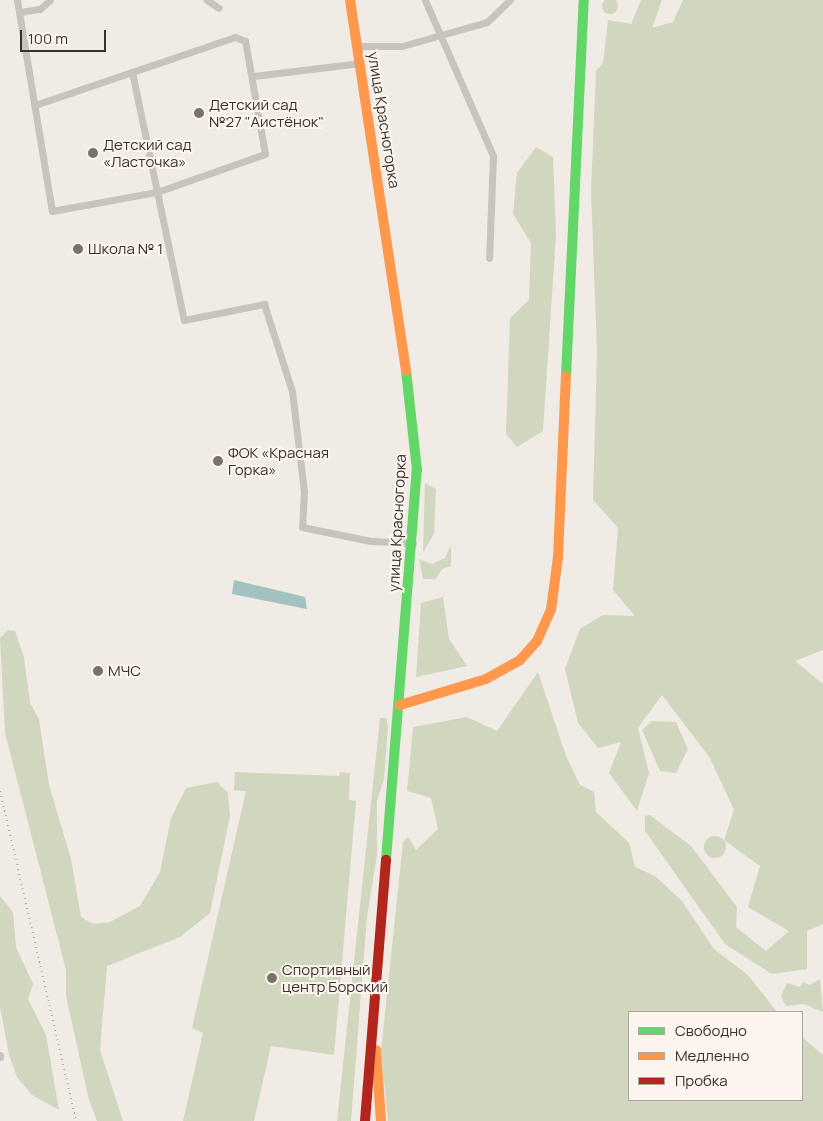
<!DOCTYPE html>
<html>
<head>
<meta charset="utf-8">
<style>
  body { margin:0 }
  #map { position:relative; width:823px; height:1121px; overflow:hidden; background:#f0ebe5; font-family:Manrope,sans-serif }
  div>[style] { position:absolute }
  .green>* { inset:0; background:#d1d6bf }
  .round { border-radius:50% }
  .water>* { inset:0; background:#a1c2c1 }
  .street>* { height:7px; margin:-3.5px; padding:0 3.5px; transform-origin:3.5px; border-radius:3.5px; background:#c9c3be }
  .fast>* { height:10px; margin:-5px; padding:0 5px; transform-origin:5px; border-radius:5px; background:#63d668 }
  .slow>* { height:10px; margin:-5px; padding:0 5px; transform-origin:5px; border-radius:5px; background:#ff974d }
  .jam>* { height:10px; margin:-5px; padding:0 5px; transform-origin:5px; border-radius:5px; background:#b3261e }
  .rail>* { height:2px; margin-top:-1px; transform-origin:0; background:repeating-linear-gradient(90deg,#b1aca8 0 1px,transparent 0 5px) }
  .dots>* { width:14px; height:14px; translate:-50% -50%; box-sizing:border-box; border:2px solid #fbf5ee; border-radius:50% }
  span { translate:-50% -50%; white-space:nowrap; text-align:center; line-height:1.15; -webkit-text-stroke:4px #fbf5ee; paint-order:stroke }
  .poi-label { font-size:15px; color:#3b302b }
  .left { translate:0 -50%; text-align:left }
  .street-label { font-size:15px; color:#3b302b }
  .legend { position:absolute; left:628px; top:1011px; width:175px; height:90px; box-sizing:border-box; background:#fbf5ee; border:1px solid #aea6a0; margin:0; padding:6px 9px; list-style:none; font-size:15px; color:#3b302b }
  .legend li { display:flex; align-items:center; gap:10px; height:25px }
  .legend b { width:25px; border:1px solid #aea6a0 }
  .scale { position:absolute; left:20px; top:30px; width:86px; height:22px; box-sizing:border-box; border:2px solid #3b302b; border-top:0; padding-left:6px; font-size:15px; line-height:18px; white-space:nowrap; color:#3b302b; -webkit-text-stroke:4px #fbf5ee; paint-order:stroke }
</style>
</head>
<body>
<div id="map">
  <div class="green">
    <div class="round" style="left:602px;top:-2px;width:16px;height:16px"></div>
    <div style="clip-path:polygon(641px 0,662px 0,652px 28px,673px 22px,683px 0,823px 0,823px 650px,795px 661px,823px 684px,823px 924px,807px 931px,807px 969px,772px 974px,725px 944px,645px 831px,645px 816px,650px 815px,691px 846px,737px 907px,736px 927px,766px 951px,789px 931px,748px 907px,760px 866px,724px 840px,734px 810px,710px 758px,662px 695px,638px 728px,649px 773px,637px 811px,609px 773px,621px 742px,598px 748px,578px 723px,565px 669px,580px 629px,603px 615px,635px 616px,613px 590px,618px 528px,593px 500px,597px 352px,591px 191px,596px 71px,603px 63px,608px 20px,631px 24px)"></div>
    <div style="clip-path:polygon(536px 147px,553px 157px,556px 235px,543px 431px,517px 447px,506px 434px,510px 318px,529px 300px,531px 243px,513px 214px,517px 173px)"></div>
    <div style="clip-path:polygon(425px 483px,436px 489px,434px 534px,423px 552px)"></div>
    <div style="clip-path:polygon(451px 545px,451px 566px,442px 569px,436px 579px,423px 579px,419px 559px,432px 564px,445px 558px)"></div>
    <div style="clip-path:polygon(443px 597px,449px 639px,467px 666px,416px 677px,421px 603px)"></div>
    <div style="clip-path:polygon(8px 630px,15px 631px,24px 657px,30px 703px,39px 719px,49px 785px,71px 859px,81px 917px,93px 924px,110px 922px,140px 906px,160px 872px,171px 818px,186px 788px,217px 782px,228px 793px,230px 816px,210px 913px,180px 937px,107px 966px,100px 1050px,123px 1121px,97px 1121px,89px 1100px,66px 996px,66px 970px,5px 733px,0 638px)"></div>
    <div style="clip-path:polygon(538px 672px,566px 756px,580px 785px,594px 792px,596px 812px,629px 843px,635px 867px,655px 876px,682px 901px,714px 949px,748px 975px,777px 1012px,629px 1012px,629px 1100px,802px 1100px,802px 1037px,823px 1055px,823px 1121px,388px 1121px,381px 1051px,403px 842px,408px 837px,416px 850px,438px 829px,431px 798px,407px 791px,413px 727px,467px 717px,497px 731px)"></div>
    <div style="clip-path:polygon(380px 718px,386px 718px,388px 726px,384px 779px,377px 801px,377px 855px,367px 917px,351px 1121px,337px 1121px)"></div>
    <div style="clip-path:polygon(652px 721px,676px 722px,688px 749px,676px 773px,660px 771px,642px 730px)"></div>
    <div style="clip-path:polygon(235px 772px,339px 776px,340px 772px,350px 773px,349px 800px,356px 801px,334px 1055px,271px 1046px,254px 1121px,183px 1121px,203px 1033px,192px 1028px,246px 791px,234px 790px)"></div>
    <div class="round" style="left:704px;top:836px;width:22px;height:22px"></div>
    <div style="clip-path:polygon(0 896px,13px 912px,16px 947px,33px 984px,28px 999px,46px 1035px,59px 1110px,32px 1095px,17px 1077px,9px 1055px,0 1007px)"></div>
    <div style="clip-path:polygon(820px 979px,823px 1012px,804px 1004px,786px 1006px,781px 996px,787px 983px,800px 987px,803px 982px,810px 985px)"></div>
  </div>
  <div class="water">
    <div style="clip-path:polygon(234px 580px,305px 597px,307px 609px,232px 594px)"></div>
  </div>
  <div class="street">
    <div style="left:17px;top:0;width:214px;rotate:80.6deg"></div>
    <div style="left:52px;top:211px;width:107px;rotate:-10.3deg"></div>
    <div style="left:157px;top:192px;width:114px;rotate:-19.4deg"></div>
    <div style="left:265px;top:154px;width:115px;rotate:-100deg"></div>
    <div style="left:245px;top:41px;width:11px;rotate:-158deg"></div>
    <div style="left:235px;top:37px;width:109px;rotate:161.2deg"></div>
    <div style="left:207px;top:0;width:14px;rotate:34deg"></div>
    <div style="left:425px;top:0;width:170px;rotate:66.4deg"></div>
    <div style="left:493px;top:156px;width:102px;rotate:92.2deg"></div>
    <div style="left:20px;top:12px;width:20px;rotate:-9deg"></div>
    <div style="left:40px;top:9px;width:13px;rotate:-42deg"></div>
    <div style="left:358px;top:46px;width:44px"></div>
    <div style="left:402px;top:46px;width:88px;rotate:-15.8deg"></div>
    <div style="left:487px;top:22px;width:32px;rotate:-44deg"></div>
    <div style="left:254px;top:76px;width:107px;rotate:-7deg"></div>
    <div style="left:35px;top:105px;width:102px;rotate:-18.8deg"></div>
    <div style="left:132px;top:72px;width:253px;rotate:78.2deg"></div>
    <div style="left:184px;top:320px;width:82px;rotate:-11.3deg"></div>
    <div style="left:264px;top:304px;width:91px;rotate:72.2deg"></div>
    <div style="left:292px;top:391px;width:101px;rotate:83.2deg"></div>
    <div style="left:304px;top:491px;width:36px;rotate:93deg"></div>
    <div style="left:302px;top:527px;width:70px;rotate:11.5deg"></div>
    <div style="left:371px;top:541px;width:42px;rotate:2.7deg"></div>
    <div style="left:0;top:1055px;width:2px;rotate:90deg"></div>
  </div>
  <div class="fast">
    <div style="left:566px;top:376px;width:376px;rotate:-87.3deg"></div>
    <div style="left:386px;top:860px;width:391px;rotate:-85.5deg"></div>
    <div style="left:417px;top:470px;width:100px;rotate:-96.3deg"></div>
  </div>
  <div class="slow">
    <div style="left:350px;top:0;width:375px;rotate:81.4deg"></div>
    <div style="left:400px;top:705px;width:90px;rotate:-16.8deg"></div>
    <div style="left:486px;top:679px;width:39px;rotate:-29deg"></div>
    <div style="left:520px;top:660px;width:25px;rotate:-48deg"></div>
    <div style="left:537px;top:641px;width:34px;rotate:-66deg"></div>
    <div style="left:551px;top:610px;width:53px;rotate:-82.5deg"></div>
    <div style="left:558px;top:557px;width:181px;rotate:-87.5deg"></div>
    <div style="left:376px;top:1050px;width:71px;rotate:86deg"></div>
  </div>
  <div class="jam">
    <div style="left:365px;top:1121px;width:262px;rotate:-85.4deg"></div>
  </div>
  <div class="rail">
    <div style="left:0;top:791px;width:339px;rotate:77deg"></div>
  </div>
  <div class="dots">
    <div style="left:199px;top:113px;background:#7a716c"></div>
    <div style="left:93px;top:153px;background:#7a716c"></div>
    <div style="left:78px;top:249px;background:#7a716c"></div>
    <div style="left:218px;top:461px;background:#7a716c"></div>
    <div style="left:98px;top:671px;background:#7a716c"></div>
    <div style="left:272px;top:978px;background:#7a716c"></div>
  </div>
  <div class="poi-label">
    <span class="left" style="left:209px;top:113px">Детский сад<br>№27 "Аистёнок"</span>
    <span class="left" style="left:103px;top:153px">Детский сад<br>«Ласточка»</span>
    <span class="left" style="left:88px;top:249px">Школа № 1</span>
    <span class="left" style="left:228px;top:461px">ФОК «Красная<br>Горка»</span>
    <span class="left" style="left:108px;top:671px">МЧС</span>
    <span class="left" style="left:282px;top:978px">Спортивный<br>центр Борский</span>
  </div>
  <div class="street-label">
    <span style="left:384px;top:120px;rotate:81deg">улица Красногорка</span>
    <span style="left:397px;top:523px;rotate:-87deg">улица Красногорка</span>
  </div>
  <ul class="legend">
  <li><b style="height:6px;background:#63d668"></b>Свободно</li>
  <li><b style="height:6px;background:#ff974d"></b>Медленно</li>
  <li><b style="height:6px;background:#b3261e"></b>Пробка</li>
  </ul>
  <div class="scale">100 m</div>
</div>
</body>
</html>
